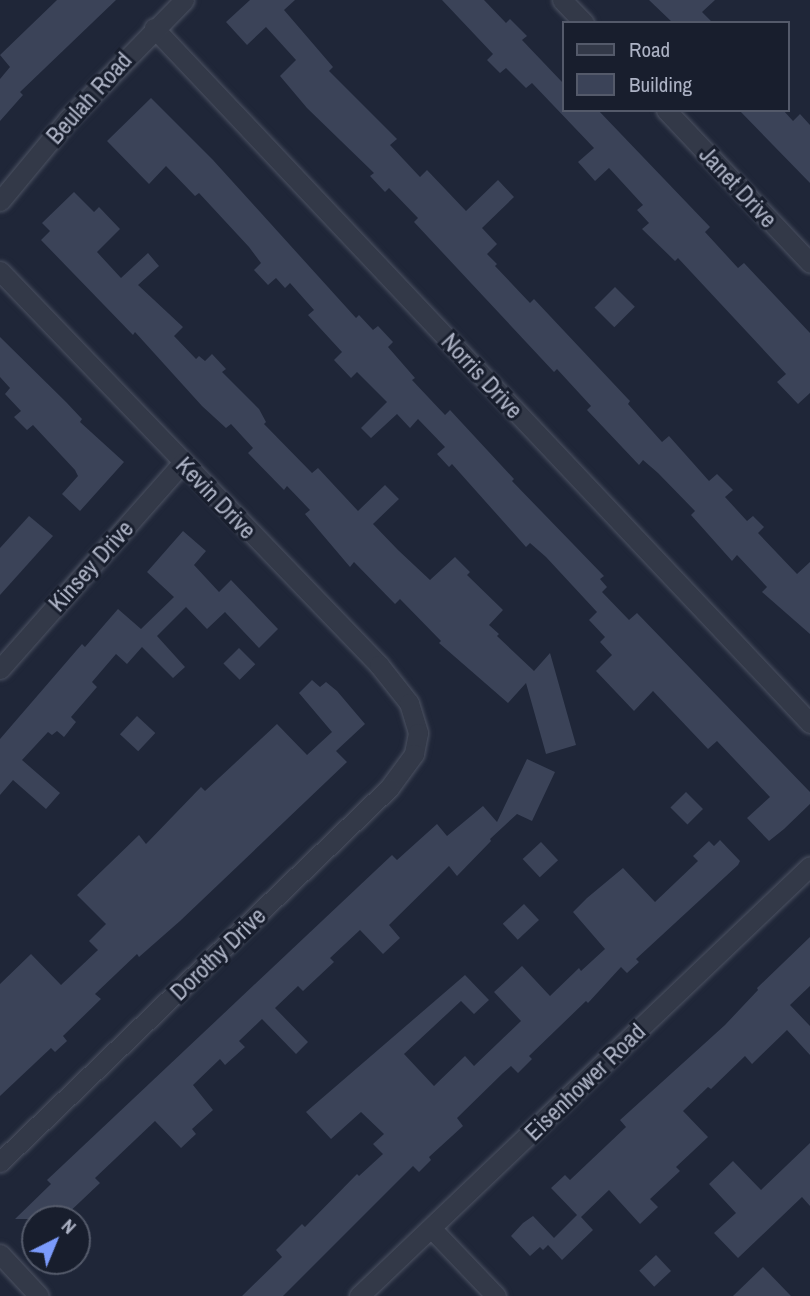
<!DOCTYPE html>
<html>
<head>
<meta charset="utf-8">
<style>
  body { margin:0 }
  #map { position:relative; width:810px; height:1296px; overflow:hidden; background:#1f2638; font-family:"Archivo Narrow",sans-serif }
  div>[style] { position:absolute }
  .building>* { inset:0; background:#3b4358; transform-origin:0 0 }
  .roads { filter:drop-shadow(0 0 2px #4d5363) drop-shadow(0 0 2px #4d5363) }
  .street>* { height:19px; margin:-9.5px; padding:0 9.5px; transform-origin:9.5px; border-radius:9.5px; background:#333948 }
  span { translate:-50% -50%; white-space:nowrap; text-align:center; line-height:1.15; -webkit-text-stroke:6px #181e2d; paint-order:stroke }
  .street-label { font-size:24px; color:#adb3c5 }
  .legend { position:absolute; left:562px; top:21px; width:228px; height:91px; box-sizing:border-box; background:#181e2d; border:2px solid #545a6a; margin:0; padding:9px 12px; list-style:none; font-size:21px; color:#adb3c5 }
  .legend li { display:flex; align-items:center; gap:14px; height:35px }
  .legend b { width:35px; border:2px solid #545a6a }
  .north { position:absolute; left:21px; top:1205px; width:70px; height:70px; box-sizing:border-box; background:#181e2d; border:2px solid #545a6a; border-radius:50%; rotate:43deg; font-size:19px; font-weight:700; line-height:28px; text-align:center; color:#adb3c5 }
  .north::after { content:''; display:block; margin:auto; width:24px; height:32px; background:#7b9bfc; clip-path:polygon(50% 0,100% 100%,50% 72%,0 100%) }
</style>
</head>
<body>
<div id="map">
  <div class="building">
    <div style="clip-path:polygon(57px 0,116px 0,20px 92px,23px 95px,0 121px,0 79px,10px 67px,0 55px)"></div>
    <div style="clip-path:polygon(250px 0,295px 0,284px 10px,333px 67px,329px 71px,397px 139px,390px 145px,420px 177px,427px 170px,466px 211px,498px 180px,514px 197px,482px 228px,497px 244px,487px 254px,497px 264px,495px 266px,530px 303px,534px 299px,628px 399px,630px 401px,628px 404px,662px 442px,669px 436px,709px 481px,717px 474px,733px 490px,725px 497px,747px 521px,753px 516px,764px 527px,758px 533px,797px 574px,810px 562px,810px 634px,762px 592px,767px 587px,737px 555px,732px 561px,691px 515px,695px 511px,658px 473px,643px 460px,639px 465px,587px 410px,591px 406px,557px 369px,554px 372px,414px 222px,418px 218px,389px 188px,385px 192px,370px 176px,374px 173px,307px 108px,280px 76px,296px 60px,266px 27px,247px 45px,226px 22px)"></div>
    <div style="clip-path:polygon(442px 0,484px 0,506px 23px,510px 19px,527px 36px,522px 40px,563px 83px,563px 110px,598px 110px,710px 227px,705px 232px,738px 268px,744px 263px,810px 333px,810px 393px,798px 404px,777px 382px,786px 374px,678px 258px,675px 261px,642px 229px,649px 223px,637px 210px,643px 205px,609px 168px,595px 181px,578px 162px,594px 148px,532px 83px,526px 88px,506px 68px,500px 73px,487px 60px,493px 54px)"></div>
    <div style="clip-path:polygon(649px 0,715px 0,702px 12px,713px 23px,673px 23px)"></div>
    <div style="clip-path:polygon(151px 98px,213px 160px,356px 318px,359px 315px,373px 330px,378px 326px,393px 342px,388px 347px,415px 378px,412px 380px,445px 415px,450px 410px,514px 479px,512px 481px,604px 576px,600px 579px,607px 587px,602px 592px,629px 620px,637px 613px,810px 792px,810px 804px,784px 829px,769px 841px,747px 818px,770px 797px,717px 741px,708px 749px,653px 691px,634px 711px,596px 671px,612px 655px,600px 642px,605px 637px,589px 620px,597px 612px,546px 557px,530px 543px,526px 547px,452px 464px,449px 467px,437px 454px,445px 447px,418px 419px,410px 428px,397px 414px,371px 438px,361px 428px,387px 402px,357px 372px,351px 378px,334px 360px,342px 352px,308px 315px,314px 310px,290px 283px,285px 288px,276px 278px,268px 285px,254px 270px,261px 263px,249px 247px,199px 193px,195px 196px,166px 166px,149px 184px,107px 141px)"></div>
    <div style="clip-path:polygon(739px 110px,783px 110px,793px 121px,800px 114px,810px 125px,810px 183px)"></div>
    <div style="clip-path:polygon(74px 192px,94px 212px,99px 207px,120px 229px,97px 252px,121px 278px,148px 253px,159px 266px,138px 285px,183px 327px,174px 336px,196px 359px,199px 356px,205px 361px,212px 354px,226px 369px,222px 372px,259px 409px,266px 422px,264px 424px,312px 473px,318px 468px,358px 511px,385px 485px,399px 499px,373px 524px,398px 550px,430px 580px,455px 557px,470px 572px,467px 575px,503px 610px,489px 625px,499px 634px,497px 636px,534px 671px,550px 653px,576px 745px,546px 754px,526px 683px,508px 703px,439px 643px,441px 641px,400px 599px,395px 604px,354px 562px,350px 567px,305px 514px,310px 510px,287px 486px,284px 490px,248px 453px,253px 448px,231px 424px,226px 428px,202px 406px,135px 332px,133px 335px,41px 240px,50px 231px,42px 223px)"></div>
    <div style="left:615px;top:287px;width:28px;height:29px;rotate:45deg"></div>
    <div style="clip-path:polygon(0 337px,66px 402px,82px 419px,80px 422px,124px 462px,80px 511px,62px 494px,78px 476px,75px 470px,33px 425px,27px 430px,14px 417px,21px 411px,5px 394px,10px 388px,0 377px)"></div>
    <div style="clip-path:polygon(29px 516px,53px 536px,0 595px,0 548px)"></div>
    <div style="clip-path:polygon(183px 531px,206px 551px,194px 565px,219px 592px,231px 580px,278px 629px,259px 648px,225px 612px,207px 629px,186px 607px,157px 636px,185px 667px,173px 678px,142px 647px,127px 664px,116px 654px,92px 682px,97px 687px,71px 717px,76px 722px,64px 737px,57px 731px,52px 735px,48px 732px,22px 760px,60px 793px,46px 809px,13px 780px,0 795px,0 739px,82px 644px,85px 647px,118px 609px,141px 629px,174px 597px,147px 572px)"></div>
    <div style="left:239px;top:648px;width:23px;height:22px;rotate:45deg"></div>
    <div style="clip-path:polygon(312px 680px,320px 687px,326px 682px,337px 691px,365px 724px,336px 751px,347px 762px,180px 921px,139px 957px,137px 954px,95px 994px,101px 999px,63px 1036px,67px 1041px,55px 1052px,51px 1048px,0 1096px,0 984px,31px 954px,61px 985px,98px 950px,89px 941px,106px 924px,77px 895px,139px 835px,146px 844px,201px 787px,205px 791px,277px 724px,307px 755px,332px 732px,299px 693px)"></div>
    <div style="left:137px;top:716px;width:25px;height:25px;rotate:43deg"></div>
    <div style="clip-path:polygon(527px 759px,555px 772px,532px 821px,517px 814px,490px 839px,491px 841px,457px 876px,449px 866px,389px 925px,400px 938px,383px 954px,360px 930px,330px 958px,334px 962px,303px 991px,298px 986px,275px 1008px,308px 1042px,296px 1054px,262px 1019px,239px 1041px,245px 1047px,225px 1065px,220px 1059px,193px 1085px,213px 1110px,192px 1129px,196px 1134px,181px 1148px,155px 1121px,95px 1178px,100px 1183px,62px 1219px,15px 1219px,51px 1184px,47px 1180px,392px 855px,397px 860px,437px 824px,447px 836px,483px 806px,497px 822px)"></div>
    <div style="left:686px;top:792px;width:24px;height:22px;rotate:45deg"></div>
    <div style="clip-path:polygon(720px 840px,740px 861px,738px 865px,636px 959px,639px 962px,627px 973px,621px 967px,588px 1003px,586px 1001px,529px 1056px,532px 1059px,518px 1073px,511px 1066px,503px 1073px,457px 1118px,463px 1126px,429px 1157px,431px 1160px,419px 1172px,413px 1166px,283px 1296px,242px 1296px,282px 1257px,276px 1250px,302px 1224px,305px 1227px,357px 1174px,359px 1176px,383px 1154px,373px 1144px,384px 1134px,361px 1112px,331px 1139px,306px 1112px,465px 975px,489px 1000px,474px 1014px,461px 1001px,404px 1054px,434px 1086px,465px 1056px,474px 1066px,521px 1021px,494px 992px,522px 966px,550px 996px,579px 968px,581px 971px,605px 949px,573px 912px,587px 898px,623px 868px,655px 902px,698px 861px,693px 856px,709px 841px,714px 846px)"></div>
    <div style="left:541px;top:842px;width:25px;height:25px;rotate:47deg"></div>
    <div style="left:524px;top:904px;width:22px;height:29px;rotate:47deg"></div>
    <div style="clip-path:polygon(810px 937px,810px 986px,790px 1005px,810px 1026px,810px 1055px,787px 1030px,752px 1064px,745px 1056px,711px 1089px,708px 1087px,683px 1111px,708px 1137px,676px 1167px,680px 1171px,650px 1199px,658px 1207px,640px 1224px,609px 1190px,581px 1217px,593px 1230px,562px 1260px,548px 1245px,543px 1250px,540px 1247px,530px 1256px,511px 1236px,523px 1223px,533px 1216px,554px 1238px,577px 1215px,551px 1188px,565px 1175px,570px 1180px,626px 1127px,620px 1120px,725px 1025px,758px 990px,757px 988px)"></div>
    <div style="clip-path:polygon(810px 1143px,810px 1206px,802px 1197px,738px 1258px,714px 1233px,736px 1213px,709px 1184px,733px 1161px,761px 1190px)"></div>
    <div style="left:656px;top:1255px;width:22px;height:23px;rotate:47deg"></div>
    <div style="clip-path:polygon(763px 1267px,791px 1296px,733px 1296px)"></div>
  </div>
  <div class="roads">
    <div class="street">
      <div style="left:562px;top:0;width:32px;rotate:46deg"></div>
      <div style="left:154px;top:28px;width:956px;rotate:46.65deg"></div>
      <div style="left:666px;top:110px;width:210px;rotate:46.7deg"></div>
      <div style="left:0;top:201px;width:107px;rotate:-50.3deg"></div>
      <div style="left:68px;top:119px;width:166px;rotate:-45.7deg"></div>
      <div style="left:0;top:271px;width:547px;rotate:46.11deg"></div>
      <div style="left:379px;top:665px;width:48px;rotate:51.7deg"></div>
      <div style="left:409px;top:703px;width:31px;rotate:73deg"></div>
      <div style="left:418px;top:733px;width:21px;rotate:101deg"></div>
      <div style="left:414px;top:754px;width:42px;rotate:126.3deg"></div>
      <div style="left:389px;top:788px;width:540px;rotate:136.13deg"></div>
      <div style="left:0;top:669px;width:275px;rotate:-48.5deg"></div>
      <div style="left:431px;top:1228px;width:94px;rotate:46.3deg"></div>
      <div style="left:0;top:1254px;width:57px;rotate:47.1deg"></div>
      <div style="left:359px;top:1296px;width:623px;rotate:-43.63deg"></div>
    </div>
  </div>
  <div class="street-label">
    <span style="left:89px;top:98px;rotate:-48deg">Beulah Road</span>
    <span style="left:738px;top:187px;rotate:47deg">Janet Drive</span>
    <span style="left:482px;top:376px;rotate:47deg">Norris Drive</span>
    <span style="left:216px;top:498px;rotate:46deg">Kevin Drive</span>
    <span style="left:91px;top:566px;rotate:-48deg">Kinsey Drive</span>
    <span style="left:218px;top:954px;rotate:-44deg">Dorothy Drive</span>
    <span style="left:585px;top:1082px;rotate:-44deg">Eisenhower Road</span>
  </div>
  <ul class="legend">
  <li><b style="height:9px;background:#333948"></b>Road</li>
  <li><b style="height:19px;background:#3b4358"></b>Building</li>
  </ul>
  <div class="north">N</div>
</div>
</body>
</html>
